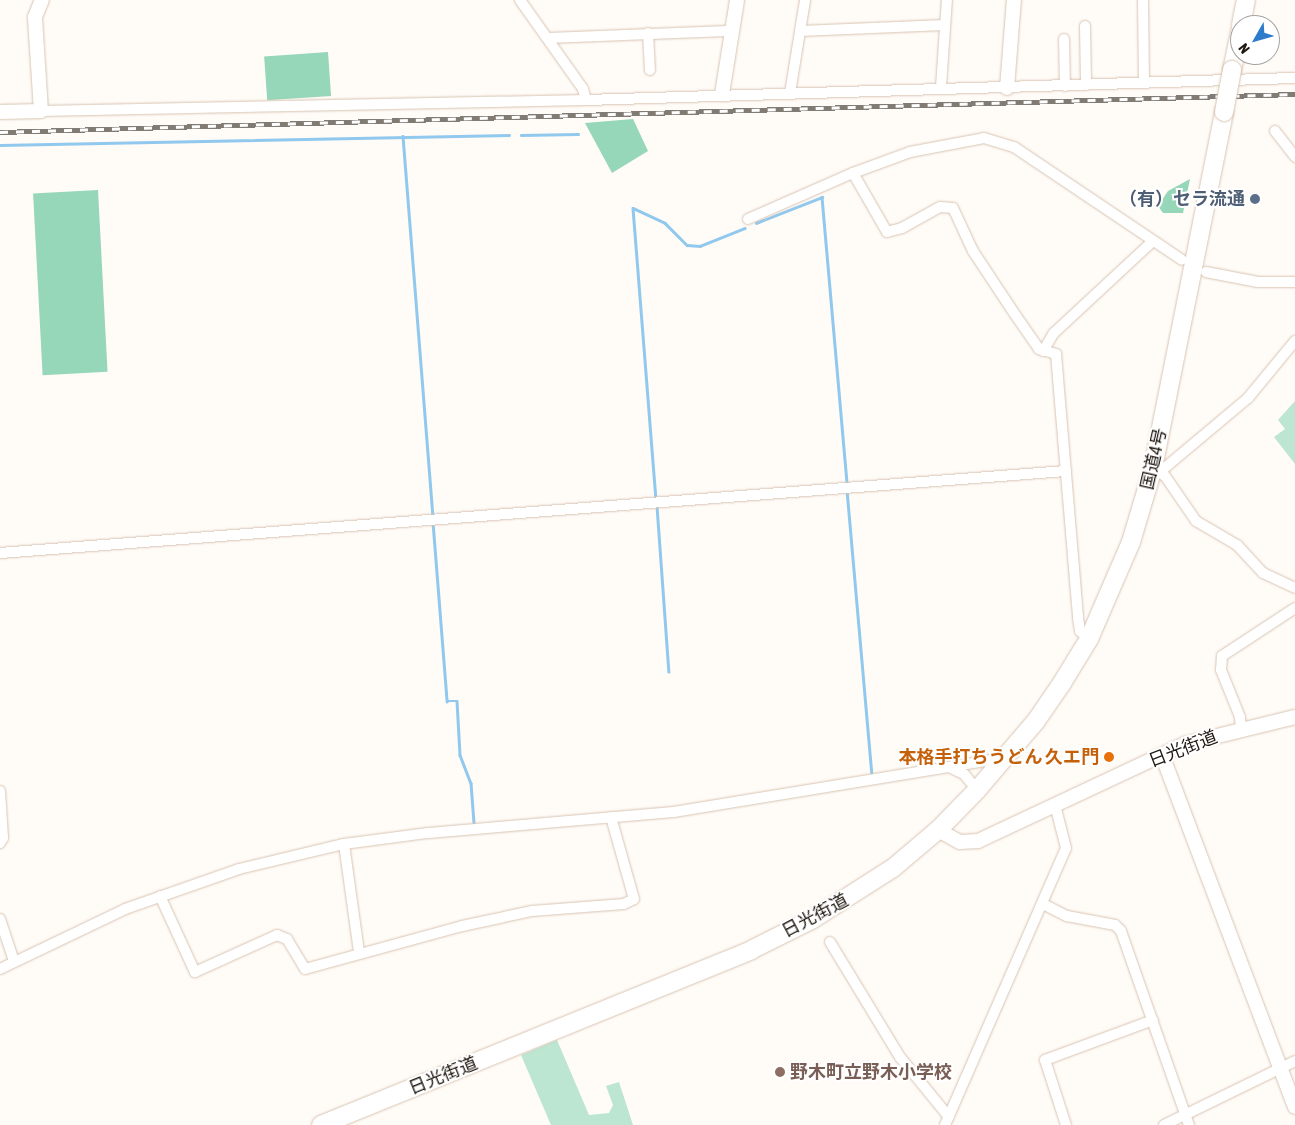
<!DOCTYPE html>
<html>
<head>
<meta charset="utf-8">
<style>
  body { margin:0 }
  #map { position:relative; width:1295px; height:1125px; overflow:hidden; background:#fffbf7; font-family:"Asap Condensed","Noto Sans JP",sans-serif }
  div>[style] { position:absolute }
  .green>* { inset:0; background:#bce5d2 }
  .forest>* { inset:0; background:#96d6b9; transform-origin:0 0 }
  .stream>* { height:2.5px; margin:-1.25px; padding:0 1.25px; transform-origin:1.25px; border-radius:1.25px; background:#91c8ed }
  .roads { filter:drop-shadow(0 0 1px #d8c4b1) drop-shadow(0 0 1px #d8c4b1) }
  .street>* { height:10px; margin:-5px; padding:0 5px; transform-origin:5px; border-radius:5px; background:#fff }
  .secondary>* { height:14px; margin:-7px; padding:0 7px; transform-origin:7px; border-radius:7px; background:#fff }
  .highway>* { height:18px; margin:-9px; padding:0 9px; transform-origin:9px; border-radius:9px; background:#fff }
  .rail>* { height:4.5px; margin-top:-2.25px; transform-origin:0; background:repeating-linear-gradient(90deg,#fff 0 8px,#807b75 0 16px); box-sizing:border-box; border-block:1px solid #807b75 }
  .bridges { filter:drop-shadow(0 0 1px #d8c4b1) drop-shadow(0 0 1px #d8c4b1) }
  .highway-bridge>* { height:18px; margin:-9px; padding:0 9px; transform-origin:9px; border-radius:9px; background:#fff }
  .dots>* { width:14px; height:14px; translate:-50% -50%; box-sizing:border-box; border:2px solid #fff; border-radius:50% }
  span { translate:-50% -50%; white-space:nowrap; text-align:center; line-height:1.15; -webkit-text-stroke:4px #fff; paint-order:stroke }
  .service-label { font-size:18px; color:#4e5e75; font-weight:700 }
  .right { translate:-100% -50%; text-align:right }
  .street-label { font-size:18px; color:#1f1811 }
  .food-label { font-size:18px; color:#c56008; font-weight:700 }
  .education-label { font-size:18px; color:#785e54; font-weight:700 }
  .left { translate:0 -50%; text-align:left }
  .north { position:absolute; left:1230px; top:15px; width:50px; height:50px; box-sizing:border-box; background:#fff; border:1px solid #a5a3a0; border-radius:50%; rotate:232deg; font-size:14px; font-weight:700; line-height:20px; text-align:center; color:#1f1811 }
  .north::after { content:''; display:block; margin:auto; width:18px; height:22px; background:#2d7ccb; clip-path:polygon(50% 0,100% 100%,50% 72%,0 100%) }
</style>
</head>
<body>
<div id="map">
  <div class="green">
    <div style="clip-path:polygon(1295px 401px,1295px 464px,1274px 437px,1285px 429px,1278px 420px)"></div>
    <div style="clip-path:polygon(557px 1040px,589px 1115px,609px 1113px,613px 1105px,606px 1086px,619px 1082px,633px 1125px,551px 1125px,521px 1055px)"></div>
  </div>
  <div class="forest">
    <div style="left:328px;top:52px;width:44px;height:64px;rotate:86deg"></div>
    <div style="clip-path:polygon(633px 119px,648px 151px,612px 173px,585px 123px)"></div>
    <div style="clip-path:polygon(1190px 179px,1183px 213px,1163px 213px,1158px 206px,1168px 191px)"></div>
    <div style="left:98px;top:190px;width:182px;height:65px;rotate:87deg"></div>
  </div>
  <div class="stream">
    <div style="left:521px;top:135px;width:57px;rotate:-1deg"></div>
    <div style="left:403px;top:136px;width:382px;rotate:85.5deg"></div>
    <div style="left:0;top:145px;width:509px;rotate:-1.13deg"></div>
    <div style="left:633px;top:208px;width:294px;rotate:85.5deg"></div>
    <div style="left:633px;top:208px;width:35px;rotate:25deg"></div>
    <div style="left:665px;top:223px;width:31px;rotate:45deg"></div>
    <div style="left:687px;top:245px;width:13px;rotate:4deg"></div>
    <div style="left:700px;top:246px;width:48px;rotate:-21.8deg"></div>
    <div style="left:756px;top:223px;width:71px;rotate:-21.5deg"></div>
    <div style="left:822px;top:197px;width:289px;rotate:85deg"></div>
    <div style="left:847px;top:490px;width:284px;rotate:85deg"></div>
    <div style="left:657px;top:506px;width:166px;rotate:85.9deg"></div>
    <div style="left:433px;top:522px;width:180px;rotate:85.5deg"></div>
    <div style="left:447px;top:701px;width:10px"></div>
    <div style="left:457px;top:701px;width:54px;rotate:86.8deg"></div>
    <div style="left:460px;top:755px;width:30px;rotate:69deg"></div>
    <div style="left:471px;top:783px;width:40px;rotate:85.7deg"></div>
  </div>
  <div class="roads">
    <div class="street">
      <div style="left:520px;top:0;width:109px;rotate:54.7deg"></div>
      <div style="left:583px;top:89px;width:11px;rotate:75deg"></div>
      <div style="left:1143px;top:0;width:83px;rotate:89.3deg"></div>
      <div style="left:1085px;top:26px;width:59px;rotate:89deg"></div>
      <div style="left:800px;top:31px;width:145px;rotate:-2.4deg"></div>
      <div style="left:648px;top:33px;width:37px;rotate:87deg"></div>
      <div style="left:548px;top:38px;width:186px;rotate:-2.2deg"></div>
      <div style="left:1064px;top:39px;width:47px;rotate:88.8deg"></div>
      <div style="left:941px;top:87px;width:87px;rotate:-86.1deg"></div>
      <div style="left:790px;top:93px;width:94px;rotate:-80.8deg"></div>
      <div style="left:41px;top:111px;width:545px;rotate:-1.16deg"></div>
      <div style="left:586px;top:100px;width:709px;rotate:-1.78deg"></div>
      <div style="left:1275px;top:131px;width:33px;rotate:52deg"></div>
      <div style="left:853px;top:173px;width:68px;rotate:60deg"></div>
      <div style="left:887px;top:232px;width:16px;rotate:-15deg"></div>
      <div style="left:902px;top:228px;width:43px;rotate:-28.9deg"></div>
      <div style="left:940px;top:207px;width:13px;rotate:4deg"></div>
      <div style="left:953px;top:208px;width:47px;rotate:65.1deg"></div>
      <div style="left:973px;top:251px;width:74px;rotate:56.5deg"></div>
      <div style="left:1014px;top:313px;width:44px;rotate:55.2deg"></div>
      <div style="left:1039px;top:349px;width:18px;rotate:16deg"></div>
      <div style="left:1056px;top:354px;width:265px;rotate:85.2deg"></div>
      <div style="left:1078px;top:618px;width:13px;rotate:81deg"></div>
      <div style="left:1080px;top:631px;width:12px;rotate:42deg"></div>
      <div style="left:748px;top:219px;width:115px;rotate:-23.7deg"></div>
      <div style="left:853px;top:173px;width:61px;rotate:-20.2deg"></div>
      <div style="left:910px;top:152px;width:75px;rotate:-10.7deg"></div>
      <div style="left:984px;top:138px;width:31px;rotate:17deg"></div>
      <div style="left:1014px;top:147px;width:202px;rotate:33.9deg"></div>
      <div style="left:1206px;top:272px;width:53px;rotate:10.9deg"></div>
      <div style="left:1258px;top:282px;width:37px"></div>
      <div style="left:1043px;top:351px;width:21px;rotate:-59deg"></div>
      <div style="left:1054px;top:333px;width:135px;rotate:-42.9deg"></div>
      <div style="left:1153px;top:468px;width:14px;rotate:34deg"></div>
      <div style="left:1165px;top:476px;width:55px;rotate:55.4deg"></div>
      <div style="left:1196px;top:521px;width:48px;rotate:30.3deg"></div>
      <div style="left:1237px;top:545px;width:38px;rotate:47deg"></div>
      <div style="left:1263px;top:573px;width:35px;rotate:25deg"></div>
      <div style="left:1161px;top:471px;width:114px;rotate:-40deg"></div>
      <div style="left:1248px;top:398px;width:74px;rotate:-50.5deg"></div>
      <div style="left:0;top:553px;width:1069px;rotate:-4.4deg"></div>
      <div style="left:1241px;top:729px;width:12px;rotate:-95deg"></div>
      <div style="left:1240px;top:717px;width:51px;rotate:-112deg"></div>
      <div style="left:1221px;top:670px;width:14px;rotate:-86deg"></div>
      <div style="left:1222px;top:656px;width:87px;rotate:-33.3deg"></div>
      <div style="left:951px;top:768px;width:14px;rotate:25deg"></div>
      <div style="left:964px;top:774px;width:21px;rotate:51deg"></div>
      <div style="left:0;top:791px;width:47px;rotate:86.3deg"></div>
      <div style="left:3px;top:838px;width:6px;rotate:121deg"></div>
      <div style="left:344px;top:844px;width:109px;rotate:82.1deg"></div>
      <div style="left:160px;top:896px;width:84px;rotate:65.3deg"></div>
      <div style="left:195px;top:972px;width:90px;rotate:-24.3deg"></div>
      <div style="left:277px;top:935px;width:11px;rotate:22deg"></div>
      <div style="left:287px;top:939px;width:35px;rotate:59deg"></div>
      <div style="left:305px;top:969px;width:163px;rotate:-15.3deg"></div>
      <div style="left:462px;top:926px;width:72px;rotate:-12.1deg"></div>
      <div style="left:532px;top:911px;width:92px;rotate:-4.4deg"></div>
      <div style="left:624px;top:904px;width:11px;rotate:-27deg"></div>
      <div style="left:634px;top:899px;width:85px;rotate:-105.7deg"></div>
      <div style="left:1043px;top:904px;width:27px;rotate:27deg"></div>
      <div style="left:1067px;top:916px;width:49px;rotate:10.6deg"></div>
      <div style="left:1115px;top:925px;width:8px;rotate:45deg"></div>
      <div style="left:1121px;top:931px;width:206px;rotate:70.7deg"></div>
      <div style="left:0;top:919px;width:44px;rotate:71.6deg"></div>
      <div style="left:830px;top:942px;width:135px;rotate:58.7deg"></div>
      <div style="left:900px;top:1057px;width:77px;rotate:50.8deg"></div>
      <div style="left:0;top:969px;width:139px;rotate:-25.6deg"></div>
      <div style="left:125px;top:909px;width:121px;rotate:-19.3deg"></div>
      <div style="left:239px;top:869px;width:108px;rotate:-13.4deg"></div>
      <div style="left:344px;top:844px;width:85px;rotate:-7.5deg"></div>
      <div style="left:428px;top:833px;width:247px;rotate:-4.9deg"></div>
      <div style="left:674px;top:812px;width:332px;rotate:-9.3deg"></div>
      <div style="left:945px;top:1125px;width:302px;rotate:-66.4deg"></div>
      <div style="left:1066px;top:848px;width:44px;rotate:-104.3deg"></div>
      <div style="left:1066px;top:1125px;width:68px;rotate:-107.9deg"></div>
      <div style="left:1045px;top:1060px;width:115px;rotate:-20.3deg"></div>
      <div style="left:1164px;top:1125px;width:146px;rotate:-26deg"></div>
    </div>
    <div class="secondary">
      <div style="left:1007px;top:88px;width:88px;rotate:-85.5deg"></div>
      <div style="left:722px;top:94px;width:95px;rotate:-80.9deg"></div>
      <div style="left:0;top:112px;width:41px;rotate:-1.4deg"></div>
      <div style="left:41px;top:111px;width:94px;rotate:-93.7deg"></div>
      <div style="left:35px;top:17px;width:18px;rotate:-68deg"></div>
      <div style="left:1162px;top:755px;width:376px;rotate:69.3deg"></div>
      <div style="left:938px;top:830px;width:25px;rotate:29deg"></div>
      <div style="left:960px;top:842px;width:18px;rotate:-3deg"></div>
      <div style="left:978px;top:841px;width:229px;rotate:-25.1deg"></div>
      <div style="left:1185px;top:744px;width:113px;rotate:-13.8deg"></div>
    </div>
    <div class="highway">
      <div style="left:1241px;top:25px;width:25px;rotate:-79deg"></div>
      <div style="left:1232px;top:70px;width:39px;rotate:-78deg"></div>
      <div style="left:321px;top:1125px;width:464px;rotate:-22.1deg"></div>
      <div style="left:751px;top:950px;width:69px;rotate:-26.6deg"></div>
      <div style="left:813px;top:919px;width:95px;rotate:-32.5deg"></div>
      <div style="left:893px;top:868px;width:59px;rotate:-40.2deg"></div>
      <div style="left:938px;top:830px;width:56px;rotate:-45.7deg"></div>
      <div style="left:977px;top:790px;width:91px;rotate:-49.5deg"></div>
      <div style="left:1036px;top:721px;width:46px;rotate:-55.6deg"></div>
      <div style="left:1062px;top:683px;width:52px;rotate:-58.5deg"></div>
      <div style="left:1089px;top:639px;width:106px;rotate:-66.6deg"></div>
      <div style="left:1131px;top:542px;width:77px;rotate:-73.4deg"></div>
      <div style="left:1153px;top:468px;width:363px;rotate:-78.7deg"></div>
    </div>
  </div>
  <div class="rail">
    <div style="left:0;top:132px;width:1296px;rotate:-1.68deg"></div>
  </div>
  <div class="bridges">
    <div class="highway-bridge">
      <div style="left:1224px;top:112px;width:43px;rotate:-79.2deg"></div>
    </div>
  </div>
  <div class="dots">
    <div style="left:1255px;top:199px;background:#5c6f8a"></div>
    <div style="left:1109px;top:757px;background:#e8710a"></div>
    <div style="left:780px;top:1072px;background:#8d6e63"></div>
  </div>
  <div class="service-label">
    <span class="right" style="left:1245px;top:199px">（有）セラ流通</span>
  </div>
  <div class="street-label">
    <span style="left:1154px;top:459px;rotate:-77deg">国道4号</span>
    <span style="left:1183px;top:749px;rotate:-21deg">日光街道</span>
    <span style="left:815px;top:916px;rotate:-28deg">日光街道</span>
    <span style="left:443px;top:1076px;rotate:-22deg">日光街道</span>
  </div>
  <div class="food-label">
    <span class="right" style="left:1099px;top:757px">本格手打ちうどん 久エ門</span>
  </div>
  <div class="education-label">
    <span class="left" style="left:790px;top:1072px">野木町立野木小学校</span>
  </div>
  <div class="north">N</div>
</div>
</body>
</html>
